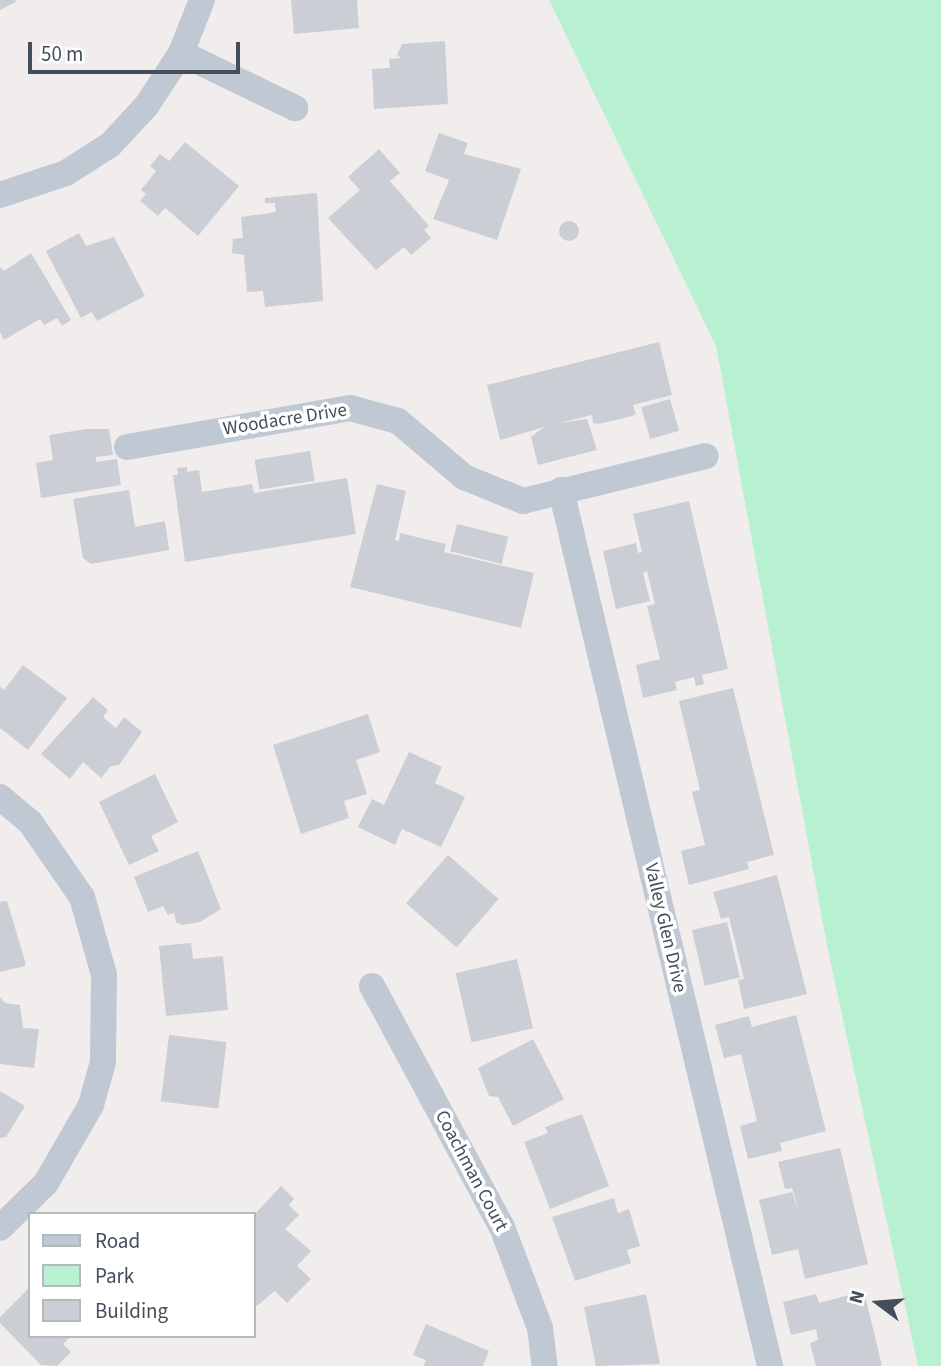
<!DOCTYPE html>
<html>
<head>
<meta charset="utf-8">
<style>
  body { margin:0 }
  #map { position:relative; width:941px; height:1366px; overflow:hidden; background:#f0edec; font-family:"Source Sans 3",sans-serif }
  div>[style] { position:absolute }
  .green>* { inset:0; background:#b7f1d1 }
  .building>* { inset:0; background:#cbced5; transform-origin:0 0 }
  .round { border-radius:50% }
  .minor>* { height:26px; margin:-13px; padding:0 13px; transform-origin:13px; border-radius:13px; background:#bfc8d3 }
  span { translate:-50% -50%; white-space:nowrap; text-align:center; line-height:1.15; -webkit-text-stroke:7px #fff; paint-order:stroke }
  .street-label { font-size:19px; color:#444f5b }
  .legend { position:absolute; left:28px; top:1212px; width:228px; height:126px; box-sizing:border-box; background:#fff; border:2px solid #b4b9bd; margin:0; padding:9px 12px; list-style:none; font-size:21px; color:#444f5b }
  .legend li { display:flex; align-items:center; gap:14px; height:35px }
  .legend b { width:35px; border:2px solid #b4b9bd }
  .north { position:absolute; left:843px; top:1268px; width:70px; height:70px; -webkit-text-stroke:5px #fff; paint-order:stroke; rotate:286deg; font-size:19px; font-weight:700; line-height:28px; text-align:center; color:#444f5b }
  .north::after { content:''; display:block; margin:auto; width:24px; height:32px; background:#444f5b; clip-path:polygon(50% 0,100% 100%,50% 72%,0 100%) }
  .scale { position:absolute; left:28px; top:42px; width:212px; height:32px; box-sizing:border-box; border:4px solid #444f5b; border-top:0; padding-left:9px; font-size:21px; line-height:24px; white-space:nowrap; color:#444f5b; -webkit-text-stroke:5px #fff; paint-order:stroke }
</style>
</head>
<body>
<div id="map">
  <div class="green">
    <div style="clip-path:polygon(549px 0,941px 0,941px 1366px,918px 1366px,828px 950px,716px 346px)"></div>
  </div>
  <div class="building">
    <div style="clip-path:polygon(0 0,15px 0,16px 2px,0 10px)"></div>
    <div style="clip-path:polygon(291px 0,357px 0,359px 28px,294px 34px)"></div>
    <div style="clip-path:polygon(445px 41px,448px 104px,374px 109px,372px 69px,390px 68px,389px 59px,401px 58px,397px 55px,402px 44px)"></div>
    <div style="clip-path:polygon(439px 133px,468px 143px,464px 154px,521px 169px,497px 240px,433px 219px,449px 180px,425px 171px)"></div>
    <div style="clip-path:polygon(185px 142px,239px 186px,198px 236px,165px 208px,158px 216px,140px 201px,146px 194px,141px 190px,156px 171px,150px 166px,160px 154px,169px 161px)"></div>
    <div style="clip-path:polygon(379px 149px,400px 173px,390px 181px,429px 226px,424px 230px,431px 238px,411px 255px,404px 247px,376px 270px,328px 218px,360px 190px,348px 177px)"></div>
    <div style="clip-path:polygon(317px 193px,323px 301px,265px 307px,263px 291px,247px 292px,244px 255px,232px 253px,233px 239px,243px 238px,241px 217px,276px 212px,275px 203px,265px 203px,265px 198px)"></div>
    <div class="round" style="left:559px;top:221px;width:20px;height:20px"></div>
    <div style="clip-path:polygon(79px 233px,86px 246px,114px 237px,145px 296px,97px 321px,92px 312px,81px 318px,46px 251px)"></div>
    <div style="clip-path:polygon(31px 253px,71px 320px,62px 326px,57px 318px,44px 325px,40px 319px,4px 340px,0 332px,0 267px,4px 271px)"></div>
    <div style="clip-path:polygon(659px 342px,672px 395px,633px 405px,636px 414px,632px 416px,599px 424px,593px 423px,592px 415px,559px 423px,587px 419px,597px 450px,538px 465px,531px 437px,544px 427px,500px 440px,487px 385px)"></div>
    <div style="left:670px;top:399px;width:33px;height:30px;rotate:74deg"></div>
    <div style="clip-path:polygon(87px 429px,109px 429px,113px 455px,96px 457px,96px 462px,117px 459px,121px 485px,41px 498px,36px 463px,53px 460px,49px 435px)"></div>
    <div style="left:310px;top:451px;width:30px;height:56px;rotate:81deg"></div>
    <div style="clip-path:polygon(187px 467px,187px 472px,199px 470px,202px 492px,252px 484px,254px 493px,347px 478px,356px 534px,185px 562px,173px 475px,178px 475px,177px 468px)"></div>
    <div style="clip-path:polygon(377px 484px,406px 491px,395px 540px,399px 541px,400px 533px,446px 544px,444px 552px,534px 573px,521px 628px,350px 587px)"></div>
    <div style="clip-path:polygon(129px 490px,135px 527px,165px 521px,169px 550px,91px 564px,83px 558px,73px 499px)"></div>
    <div style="clip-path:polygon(689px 501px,728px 669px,702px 675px,704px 684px,696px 686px,694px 677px,675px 682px,677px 690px,643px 698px,636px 665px,660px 659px,647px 606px,655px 604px,647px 571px,643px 573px,650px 601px,616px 609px,603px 551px,636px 543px,638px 553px,642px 552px,633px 514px)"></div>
    <div style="left:457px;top:524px;width:53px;height:28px;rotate:14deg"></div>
    <div style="clip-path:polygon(23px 665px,67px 698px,28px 750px,0 728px,0 687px,4px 690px)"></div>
    <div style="clip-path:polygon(733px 688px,774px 855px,747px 862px,749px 869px,689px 885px,681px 851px,705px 845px,692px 792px,700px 790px,679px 701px)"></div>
    <div style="clip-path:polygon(93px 697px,108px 710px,103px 717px,116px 728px,124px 717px,142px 732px,119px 765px,111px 766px,101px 778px,83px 762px,70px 779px,41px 754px)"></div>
    <div style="clip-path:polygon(368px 714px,380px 752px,356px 760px,367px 794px,344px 801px,349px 818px,301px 834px,273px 745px)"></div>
    <div style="clip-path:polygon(409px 752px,442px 767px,435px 783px,465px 797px,441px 847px,402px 829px,395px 845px,358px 827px,372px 799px,384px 805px)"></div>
    <div style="clip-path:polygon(155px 774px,178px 822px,151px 836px,159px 851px,129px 865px,99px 802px)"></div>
    <div style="clip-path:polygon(198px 851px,221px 909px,200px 922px,182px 925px,176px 922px,174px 913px,168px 915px,163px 906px,148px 912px,134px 877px)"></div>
    <div style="left:448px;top:855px;width:67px;height:64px;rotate:41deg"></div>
    <div style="clip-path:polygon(777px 875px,807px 994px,744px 1009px,738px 980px,744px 979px,729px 917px,721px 919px,713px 892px)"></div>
    <div style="clip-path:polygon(7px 901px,25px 961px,25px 966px,0 972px,0 902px)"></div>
    <div style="left:727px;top:922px;width:57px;height:36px;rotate:77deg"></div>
    <div style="clip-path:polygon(191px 943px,193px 959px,223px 956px,228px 1010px,166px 1016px,159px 946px)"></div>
    <div style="left:517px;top:959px;width:71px;height:63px;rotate:77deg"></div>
    <div style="clip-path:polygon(0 997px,5px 1003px,20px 1005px,23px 1028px,39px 1029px,34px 1068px,0 1064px)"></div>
    <div style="clip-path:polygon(796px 1015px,826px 1131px,780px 1143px,782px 1151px,748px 1159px,740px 1126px,757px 1121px,741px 1054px,724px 1058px,715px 1025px,749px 1016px,752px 1027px)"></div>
    <div style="left:169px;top:1035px;width:58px;height:67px;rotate:7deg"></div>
    <div style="clip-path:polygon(533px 1039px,564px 1099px,513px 1126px,498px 1097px,489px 1096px,478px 1068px)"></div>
    <div style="clip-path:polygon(0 1091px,25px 1106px,6px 1137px,0 1138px)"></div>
    <div style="clip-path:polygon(582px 1114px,609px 1186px,550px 1209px,524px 1142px,548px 1133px,545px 1127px)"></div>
    <div style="clip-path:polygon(840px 1148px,868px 1264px,805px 1279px,798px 1249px,772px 1255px,759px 1200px,792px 1192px,800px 1214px,792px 1188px,785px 1189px,778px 1162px)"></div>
    <div style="clip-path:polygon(281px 1186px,294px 1199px,289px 1205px,299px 1215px,285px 1229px,311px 1251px,297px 1266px,311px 1279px,287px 1303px,275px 1291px,254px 1308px,254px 1215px)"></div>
    <div style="clip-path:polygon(614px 1198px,618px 1213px,629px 1209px,640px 1246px,627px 1250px,631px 1263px,575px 1281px,552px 1217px)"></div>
    <div style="clip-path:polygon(30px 1287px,30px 1336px,71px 1336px,63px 1344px,71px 1352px,57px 1366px,41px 1365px,0 1323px,0 1317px)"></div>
    <div style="clip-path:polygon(864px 1291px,882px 1366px,816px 1366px,810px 1343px,818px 1340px,816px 1329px,791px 1335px,783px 1302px,816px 1294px,819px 1303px)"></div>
    <div style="clip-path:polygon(646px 1294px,660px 1364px,596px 1366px,584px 1307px)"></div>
    <div style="clip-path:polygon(426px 1324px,489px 1351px,483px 1366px,423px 1366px,426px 1360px,413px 1355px)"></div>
  </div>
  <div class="minor">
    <div style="left:181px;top:53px;width:127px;rotate:25.8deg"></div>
    <div style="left:0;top:195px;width:70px;rotate:-18.4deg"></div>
    <div style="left:66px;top:173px;width:52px;rotate:-32.5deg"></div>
    <div style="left:110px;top:145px;width:54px;rotate:-47.2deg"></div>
    <div style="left:147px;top:105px;width:62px;rotate:-56.8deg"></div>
    <div style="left:181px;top:53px;width:57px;rotate:-68.4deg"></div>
    <div style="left:127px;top:447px;width:226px;rotate:-9.9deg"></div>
    <div style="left:350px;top:408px;width:50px;rotate:15.2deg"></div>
    <div style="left:398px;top:421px;width:87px;rotate:40.3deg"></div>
    <div style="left:464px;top:477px;width:64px;rotate:22.1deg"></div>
    <div style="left:523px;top:501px;width:188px;rotate:-13.8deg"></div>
    <div style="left:561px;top:490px;width:901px;rotate:76.58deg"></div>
    <div style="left:0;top:797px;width:39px;rotate:40deg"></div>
    <div style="left:30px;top:822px;width:91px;rotate:55.3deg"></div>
    <div style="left:82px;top:897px;width:81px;rotate:74.2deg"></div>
    <div style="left:104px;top:975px;width:87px;rotate:90.7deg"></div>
    <div style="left:103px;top:1062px;width:45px;rotate:105.6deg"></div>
    <div style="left:91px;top:1105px;width:90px;rotate:120deg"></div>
    <div style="left:46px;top:1183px;width:64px;rotate:135.6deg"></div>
    <div style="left:372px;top:986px;width:274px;rotate:61.7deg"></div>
    <div style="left:502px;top:1227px;width:108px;rotate:69.4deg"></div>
    <div style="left:540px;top:1328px;width:38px;rotate:83deg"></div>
  </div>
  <div class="street-label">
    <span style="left:285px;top:420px;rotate:-9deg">Woodacre Drive</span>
    <span style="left:665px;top:928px;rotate:77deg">Valley Glen Drive</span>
    <span style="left:471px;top:1171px;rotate:62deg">Coachman Court</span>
  </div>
  <ul class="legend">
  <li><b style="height:9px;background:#bfc8d3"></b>Road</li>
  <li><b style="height:19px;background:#b7f1d1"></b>Park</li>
  <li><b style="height:19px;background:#cbced5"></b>Building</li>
  </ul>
  <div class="north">N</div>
  <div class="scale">50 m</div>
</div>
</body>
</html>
